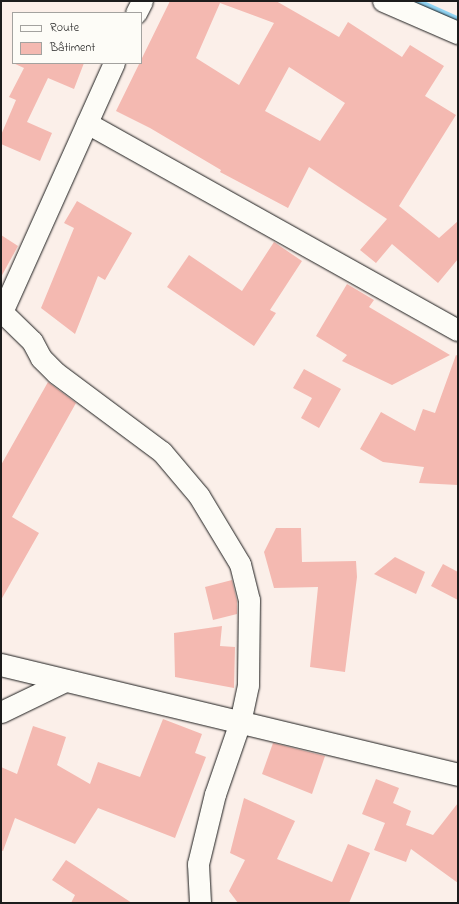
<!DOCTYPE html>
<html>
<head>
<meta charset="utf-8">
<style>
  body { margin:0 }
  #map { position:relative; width:459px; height:904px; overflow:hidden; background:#fbefe9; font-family:"Indie Flower",sans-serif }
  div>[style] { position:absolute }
  .stream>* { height:7px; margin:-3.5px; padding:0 3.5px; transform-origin:3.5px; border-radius:3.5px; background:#91d4f3 }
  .building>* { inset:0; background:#f4b9b1 }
  .roads { filter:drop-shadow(0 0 1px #1c1c1c) drop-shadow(0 0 1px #1c1c1c) }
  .street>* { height:21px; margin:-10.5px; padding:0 10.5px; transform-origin:10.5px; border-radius:10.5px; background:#fdfcf7 }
  .secondary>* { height:22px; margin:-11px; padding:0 11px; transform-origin:11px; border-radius:11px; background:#fdfcf7 }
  span { translate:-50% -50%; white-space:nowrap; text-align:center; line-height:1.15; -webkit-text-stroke:3.5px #fdfcf7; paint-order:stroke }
  .frame { position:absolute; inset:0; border:2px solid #1c1c1c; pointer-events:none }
  .legend { position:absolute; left:12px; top:12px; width:130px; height:52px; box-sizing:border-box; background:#fdfcf7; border:1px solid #a3a29f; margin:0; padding:5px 7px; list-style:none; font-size:12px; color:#1c1c1c }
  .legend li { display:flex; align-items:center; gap:8px; height:20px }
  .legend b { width:20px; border:1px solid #a3a29f }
</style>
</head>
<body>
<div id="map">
  <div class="stream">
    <div style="left:416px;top:1px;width:46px;rotate:24.3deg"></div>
  </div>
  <div class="building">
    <div style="clip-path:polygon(evenodd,170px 1px,276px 1px,339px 37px,348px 22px,402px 57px,410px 45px,444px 66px,425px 96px,456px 115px,399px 206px,439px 238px,458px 221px,458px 259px,438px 283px,392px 244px,376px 263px,360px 250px,387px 219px,309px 167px,288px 208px,220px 172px,221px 170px,150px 128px,116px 111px,170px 1px,220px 3px,274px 23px,239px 85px,196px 58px,220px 3px,170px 1px,289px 67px,345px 103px,320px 141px,265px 111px,289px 67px)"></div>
    <div style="clip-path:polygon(13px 63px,84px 63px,74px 89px,48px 78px,27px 122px,52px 133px,40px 161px,1px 144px,1px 135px,16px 100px,9px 97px,24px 68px)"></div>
    <div style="clip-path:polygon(77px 201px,132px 233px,105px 280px,98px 276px,75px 334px,41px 308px,74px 228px,64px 223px)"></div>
    <div style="clip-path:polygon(1px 235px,18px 246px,1px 277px)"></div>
    <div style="clip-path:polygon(274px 242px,302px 261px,270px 310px,276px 313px,254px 346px,167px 287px,189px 255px,242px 291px)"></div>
    <div style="clip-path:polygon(347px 284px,374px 300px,369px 307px,450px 355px,392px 385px,342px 361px,347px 355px,316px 336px)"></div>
    <div style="clip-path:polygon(456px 355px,458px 356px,458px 485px,419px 483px,424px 467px,383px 462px,360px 449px,381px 412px,415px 431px,423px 409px,435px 413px)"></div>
    <div style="clip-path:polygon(304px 369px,341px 389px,319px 428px,301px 418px,312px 398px,293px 388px)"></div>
    <div style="clip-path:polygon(48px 382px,76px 403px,12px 517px,39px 533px,1px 600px,1px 465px)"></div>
    <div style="clip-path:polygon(276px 528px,301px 528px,302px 562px,356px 561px,357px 577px,345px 672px,310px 667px,318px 587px,274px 588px,264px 552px)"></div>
    <div style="clip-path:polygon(395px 557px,425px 572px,416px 594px,374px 574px)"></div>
    <div style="clip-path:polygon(443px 564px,458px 572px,458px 600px,431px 586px)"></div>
    <div style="clip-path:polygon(232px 580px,237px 601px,237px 614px,213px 620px,205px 587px)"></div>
    <div style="clip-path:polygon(222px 626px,220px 646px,235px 647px,234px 688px,175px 677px,174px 633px)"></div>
    <div style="clip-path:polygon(163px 719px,202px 734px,195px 753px,206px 757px,175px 838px,98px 808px,75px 844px,15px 818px,3px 851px,1px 850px,1px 767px,17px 774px,33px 726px,66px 737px,57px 765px,90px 784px,98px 762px,140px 777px)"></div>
    <div style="clip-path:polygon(273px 743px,325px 756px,312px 794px,262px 774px)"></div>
    <div style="clip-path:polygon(376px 779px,399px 788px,393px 803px,411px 811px,406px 825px,433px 835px,458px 803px,458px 883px,411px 849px,406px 862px,374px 850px,385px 823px,362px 814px)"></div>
    <div style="clip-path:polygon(244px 798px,295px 821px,277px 859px,332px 882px,348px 844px,370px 853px,349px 903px,238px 903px,229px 891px,245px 860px,230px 853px)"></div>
    <div style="clip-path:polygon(66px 860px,132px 903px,71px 903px,75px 895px,52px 880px)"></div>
  </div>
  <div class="roads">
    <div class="street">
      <div style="left:136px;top:13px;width:13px;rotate:-63deg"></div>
      <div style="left:87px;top:123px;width:425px;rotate:29.2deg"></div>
      <div style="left:1px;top:311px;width:43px;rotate:44.1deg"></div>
      <div style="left:32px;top:341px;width:19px;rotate:62deg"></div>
      <div style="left:41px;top:358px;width:21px;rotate:45deg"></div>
      <div style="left:56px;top:373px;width:132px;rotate:36.7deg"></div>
      <div style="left:162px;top:452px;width:57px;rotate:49.9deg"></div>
      <div style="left:199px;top:496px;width:79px;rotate:58.9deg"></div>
      <div style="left:240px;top:564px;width:37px;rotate:76deg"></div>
      <div style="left:249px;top:600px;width:85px;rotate:90.7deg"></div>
      <div style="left:248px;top:685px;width:38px;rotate:102deg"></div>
      <div style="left:240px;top:722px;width:76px;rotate:109.1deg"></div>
      <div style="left:215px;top:794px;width:72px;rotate:103.7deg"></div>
      <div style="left:198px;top:864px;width:39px;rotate:87deg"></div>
      <div style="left:2px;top:312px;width:273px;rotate:-65.8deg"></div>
      <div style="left:1px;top:712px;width:71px;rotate:-25.8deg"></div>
    </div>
    <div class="secondary">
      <div style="left:384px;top:1px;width:81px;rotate:23.4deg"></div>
      <div style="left:1px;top:665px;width:470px;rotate:13.5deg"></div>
    </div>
  </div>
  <div class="frame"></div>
  <ul class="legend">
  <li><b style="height:5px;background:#fdfcf7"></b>Route</li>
  <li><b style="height:11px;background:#f4b9b1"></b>Bâtiment</li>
  </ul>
</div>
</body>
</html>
